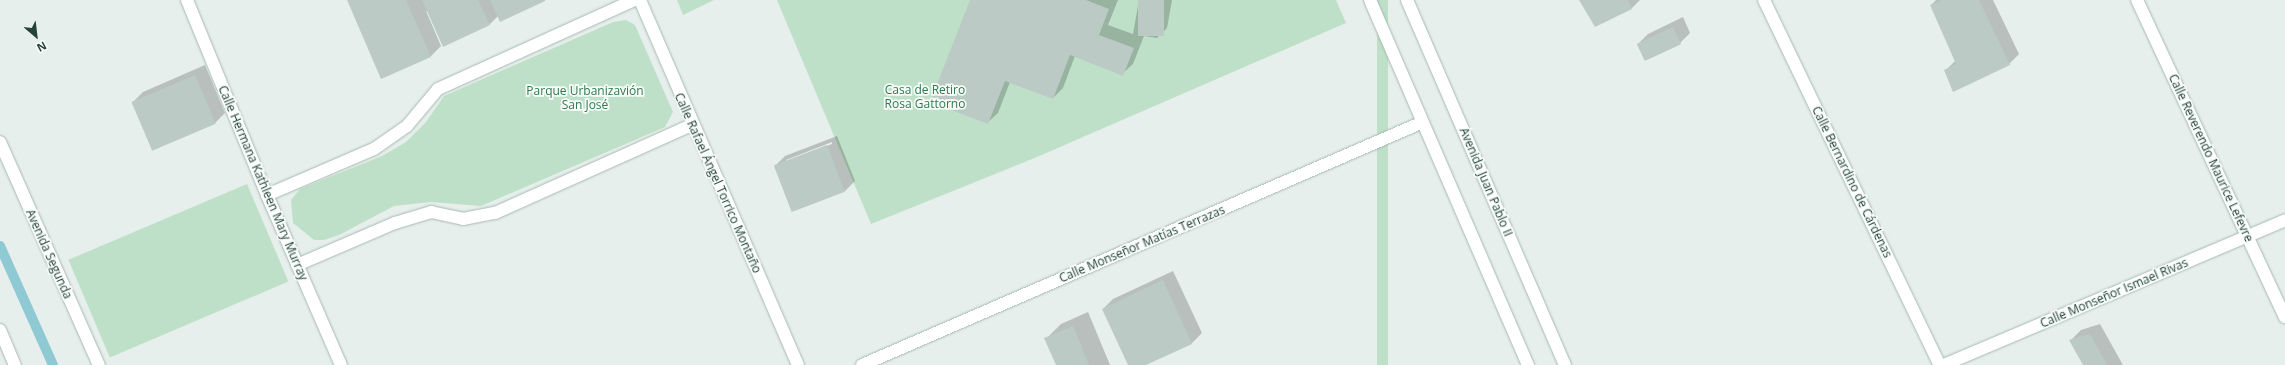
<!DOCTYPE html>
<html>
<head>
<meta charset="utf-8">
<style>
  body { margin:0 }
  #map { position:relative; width:2285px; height:365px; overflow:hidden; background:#e6efeb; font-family:"Open Sans",sans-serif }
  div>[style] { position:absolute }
  .green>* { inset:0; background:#bfe0c8; transform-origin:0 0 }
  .shadow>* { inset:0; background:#0003 }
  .stream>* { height:10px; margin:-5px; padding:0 5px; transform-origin:5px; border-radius:5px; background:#8ec9d4 }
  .building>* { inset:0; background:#bbcac4; transform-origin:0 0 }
  .roads { filter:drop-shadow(0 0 1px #a8b8b2) drop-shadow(0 0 1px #a8b8b2) }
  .street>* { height:12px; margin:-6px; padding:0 6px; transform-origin:6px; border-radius:6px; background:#fff }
  .secondary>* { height:12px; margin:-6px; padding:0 6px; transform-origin:6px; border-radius:6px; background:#fff }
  span { translate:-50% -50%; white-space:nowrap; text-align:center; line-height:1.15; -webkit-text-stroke:3.5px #f7fbf9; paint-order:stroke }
  .park-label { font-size:12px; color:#2d7a4b }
  .street-label { font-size:12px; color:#24423a }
  .north { position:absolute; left:16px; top:16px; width:40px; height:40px; -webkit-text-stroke:3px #f7fbf9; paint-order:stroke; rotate:152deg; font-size:11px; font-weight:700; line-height:16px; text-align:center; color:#24423a }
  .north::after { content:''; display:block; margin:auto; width:14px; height:18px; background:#24423a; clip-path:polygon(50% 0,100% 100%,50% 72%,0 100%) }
</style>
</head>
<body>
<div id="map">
  <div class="green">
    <div style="clip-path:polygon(677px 0,714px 0,683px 15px)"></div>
    <div style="clip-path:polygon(777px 0,1336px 0,1346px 23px,1037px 157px,871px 224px)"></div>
    <div style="left:1377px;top:0;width:11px;height:398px"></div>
    <div style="clip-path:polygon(626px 20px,635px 25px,673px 112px,665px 127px,481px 206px,431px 202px,394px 206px,339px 235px,324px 240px,314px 240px,293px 223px,291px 200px,300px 189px,382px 156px,406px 142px,426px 122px,444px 96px,613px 22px)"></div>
    <div style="left:247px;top:184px;width:106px;height:194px;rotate:67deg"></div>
  </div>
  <div class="shadow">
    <div style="clip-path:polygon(348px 0,545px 0,498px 16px,490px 24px,426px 11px,441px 46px,431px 56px,382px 78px)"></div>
    <div style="clip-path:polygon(972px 0,1118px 0,1108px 25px,1133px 34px,1139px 0,1172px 0,1167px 28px,1157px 38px,1144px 36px,1133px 64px,1122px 74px,1075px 56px,1063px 88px,1053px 98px,1010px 82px,998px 113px,987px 123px)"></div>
    <div style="clip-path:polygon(1580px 0,1640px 0,1632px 8px,1595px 26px)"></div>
    <div style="clip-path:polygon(1936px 0,1993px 0,2019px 54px,2009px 64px,1945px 71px,1956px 60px,1931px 5px)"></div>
    <div style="clip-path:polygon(1683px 17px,1690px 33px,1680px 43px,1638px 44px,1648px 34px)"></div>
    <div style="clip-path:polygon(205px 65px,225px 113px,215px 123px,133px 102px,143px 92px)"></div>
    <div style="clip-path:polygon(evenodd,837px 136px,855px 181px,845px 191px,793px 211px,775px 166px,785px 156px,837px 136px,832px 142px,832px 144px,786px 162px,786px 160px,832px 142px)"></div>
    <div style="clip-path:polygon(1173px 271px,1202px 333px,1192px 343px,1144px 365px,1129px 365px,1103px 309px,1113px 299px)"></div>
    <div style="clip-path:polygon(1088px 312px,1110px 365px,1057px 365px,1046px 339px,1061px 324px)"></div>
    <div style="clip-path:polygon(2100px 324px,2123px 365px,2084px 365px,2071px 340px,2081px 330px)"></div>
  </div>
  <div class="stream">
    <div style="left:0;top:246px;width:130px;rotate:66deg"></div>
  </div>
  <div class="building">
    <div style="clip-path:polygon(347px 0,406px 0,431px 57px,381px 79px)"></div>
    <div style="clip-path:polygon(422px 0,478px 0,490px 25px,443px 47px)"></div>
    <div style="clip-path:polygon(490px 0,545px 0,545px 1px,500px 22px)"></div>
    <div style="clip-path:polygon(970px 0,1086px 0,1109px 9px,1099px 35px,1134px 48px,1123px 76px,1070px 55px,1053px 99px,1005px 81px,988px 124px,930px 102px)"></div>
    <div style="left:1138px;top:0;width:26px;height:36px"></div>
    <div style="clip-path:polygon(1579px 0,1628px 0,1632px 9px,1595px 27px)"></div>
    <div style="clip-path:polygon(1941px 0,1979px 0,2010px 65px,1953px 92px,1944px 70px,1956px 64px,1930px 5px)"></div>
    <div style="left:1673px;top:27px;width:19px;height:40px;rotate:65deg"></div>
    <div style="left:195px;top:75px;width:53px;height:69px;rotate:67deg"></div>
    <div style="left:827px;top:145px;width:50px;height:57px;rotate:69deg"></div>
    <div style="clip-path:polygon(1163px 280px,1192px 344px,1146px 365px,1128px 365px,1102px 309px)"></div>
    <div style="clip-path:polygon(1073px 326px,1089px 365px,1056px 365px,1044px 338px)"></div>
    <div style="clip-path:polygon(2090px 334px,2107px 365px,2083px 365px,2069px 340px)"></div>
  </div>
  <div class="roads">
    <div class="street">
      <div style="left:187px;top:0;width:211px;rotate:67.7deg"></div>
      <div style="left:267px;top:195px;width:185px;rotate:66.5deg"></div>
      <div style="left:640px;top:0;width:398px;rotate:66.6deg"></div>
      <div style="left:1764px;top:0;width:405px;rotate:64.3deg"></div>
      <div style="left:2137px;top:0;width:350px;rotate:65deg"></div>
      <div style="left:267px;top:195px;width:116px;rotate:-23.3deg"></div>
      <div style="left:374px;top:149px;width:40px;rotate:-34.9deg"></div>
      <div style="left:407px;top:126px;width:48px;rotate:-50deg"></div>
      <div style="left:438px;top:89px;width:215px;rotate:-24.4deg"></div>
      <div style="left:297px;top:265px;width:107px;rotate:-23.2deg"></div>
      <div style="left:395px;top:223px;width:38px;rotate:-17deg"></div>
      <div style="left:431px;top:212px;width:33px;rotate:12deg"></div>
      <div style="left:463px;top:219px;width:33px;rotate:-11deg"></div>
      <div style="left:495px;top:213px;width:216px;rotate:-24.1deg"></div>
      <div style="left:862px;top:365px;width:611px;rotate:-23.42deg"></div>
      <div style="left:1944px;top:365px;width:371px;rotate:-23deg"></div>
    </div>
    <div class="secondary">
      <div style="left:1370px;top:0;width:398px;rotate:66.6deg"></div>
      <div style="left:1407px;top:0;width:398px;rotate:66.6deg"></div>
      <div style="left:0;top:142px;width:244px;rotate:66.1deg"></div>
      <div style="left:0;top:330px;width:38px;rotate:67deg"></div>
    </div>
  </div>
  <div class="park-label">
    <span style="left:925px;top:97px">Casa de Retiro<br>Rosa Gattorno</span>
    <span style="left:585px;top:98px">Parque Urbanizavión<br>San José</span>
  </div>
  <div class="street-label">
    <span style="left:2211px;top:158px;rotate:65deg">Calle Reverendo Maurice Lefevre</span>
    <span style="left:1486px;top:182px;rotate:67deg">Avenida Juan Pablo II</span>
    <span style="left:1852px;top:182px;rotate:64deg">Calle Bernardino de Cárdenas</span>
    <span style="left:263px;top:183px;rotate:67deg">Calle Hermana Kathleen Mary Murray</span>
    <span style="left:718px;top:183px;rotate:66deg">Calle Rafael Ángel Torrico Montaño</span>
    <span style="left:1142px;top:244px;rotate:-23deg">Calle Monseñor Matías Terrazas</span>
    <span style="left:49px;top:254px;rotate:66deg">Avenida Segunda</span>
    <span style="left:2114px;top:293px;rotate:-23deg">Calle Monseñor Ismael Rivas</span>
  </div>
  <div class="north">N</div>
</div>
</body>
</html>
